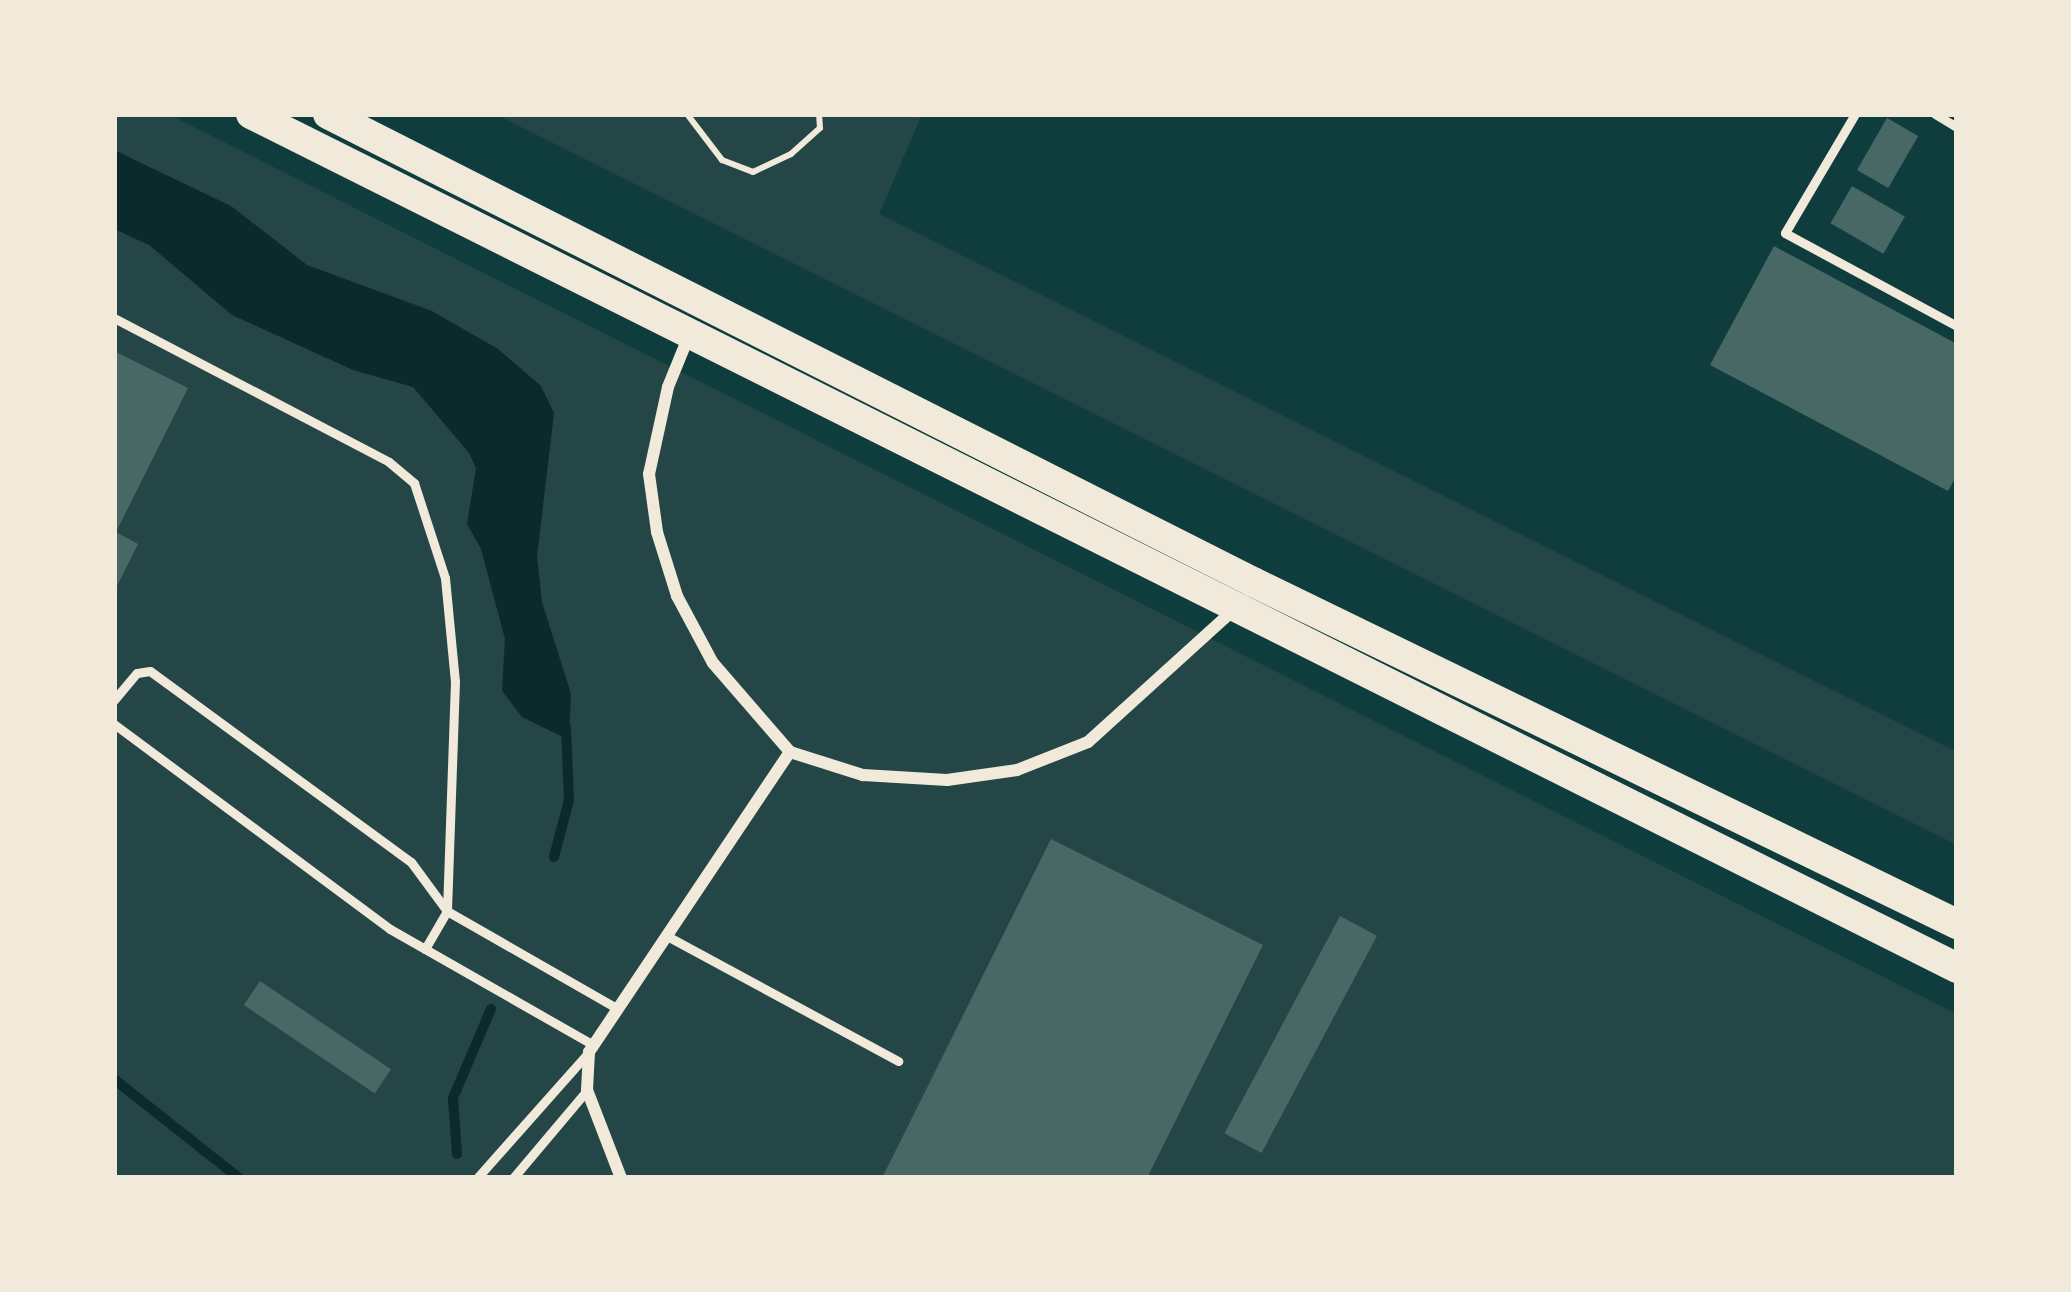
<!DOCTYPE html>
<html>
<head>
<meta charset="utf-8">
<style>
  body { margin:0 }
  #map { position:relative; width:2071px; height:1292px; overflow:hidden; background:#0f3d3e; font-family:Montserrat,sans-serif }
  div>[style] { position:absolute }
  .green>* { inset:0; background:#244646 }
  .water>* { inset:0; background:#0a2a2b }
  .stream>* { height:10px; margin:-5px; padding:0 5px; transform-origin:5px; border-radius:5px; background:#0a2a2b }
  .building>* { inset:0; background:#486865; transform-origin:0 0 }
  .path>* { height:6px; margin:-3px; padding:0 3px; transform-origin:3px; border-radius:3px; background:#f1e9da }
  .service>* { height:9px; margin:-4.5px; padding:0 4.5px; transform-origin:4.5px; border-radius:4.5px; background:#f1e9da }
  .minor>* { height:12px; margin:-6px; padding:0 6px; transform-origin:6px; border-radius:6px; background:#f1e9da }
  .primary>* { height:30px; margin:-15px; padding:0 15px; transform-origin:15px; border-radius:15px; background:#f1e9da }
  span { translate:-50% -50%; white-space:nowrap; text-align:center; line-height:1.15; -webkit-text-stroke:12px #f1e9da; paint-order:stroke }
  .frame { position:absolute; inset:0; border:117px solid #f1e9da; pointer-events:none }
</style>
</head>
<body>
<div id="map">
  <div class="green">
    <div style="clip-path:polygon(114px 114px,168px 114px,1957px 1014px,1957px 1178px,114px 1178px)"></div>
    <div style="clip-path:polygon(495px 114px,922px 114px,879px 214px,1957px 752px,1957px 845px)"></div>
  </div>
  <div class="water">
    <div style="clip-path:polygon(114px 150px,231px 206px,307px 265px,432px 311px,498px 349px,541px 386px,554px 413px,537px 557px,542px 602px,571px 694px,569px 740px,522px 717px,502px 691px,505px 639px,481px 549px,467px 524px,476px 468px,469px 453px,413px 387px,353px 370px,232px 315px,149px 245px,114px 229px)"></div>
  </div>
  <div class="stream">
    <div style="left:554px;top:857px;width:59px;rotate:-75.3deg"></div>
    <div style="left:569px;top:800px;width:73px;rotate:-92.4deg"></div>
    <div style="left:114px;top:1079px;width:159px;rotate:38.4deg"></div>
    <div style="left:457px;top:1154px;width:56px;rotate:-94.1deg"></div>
    <div style="left:453px;top:1098px;width:97px;rotate:-66.9deg"></div>
  </div>
  <div class="building">
    <div style="left:1887px;top:118px;width:36px;height:60px;rotate:30deg"></div>
    <div style="left:1852px;top:186px;width:61px;height:43px;rotate:30deg"></div>
    <div style="clip-path:polygon(1774px 246px,1957px 344px,1957px 475px,1948px 491px,1710px 365px)"></div>
    <div style="clip-path:polygon(114px 351px,188px 388px,116px 532px,138px 544px,114px 592px)"></div>
    <div style="clip-path:polygon(1051px 839px,1263px 945px,1147px 1178px,882px 1178px)"></div>
    <div style="left:1340px;top:916px;width:42px;height:246px;rotate:28deg"></div>
    <div style="left:260px;top:981px;width:158px;height:29px;rotate:34deg"></div>
  </div>
  <div class="path">
    <div style="left:687px;top:114px;width:58px;rotate:52.7deg"></div>
    <div style="left:722px;top:160px;width:33px;rotate:21deg"></div>
    <div style="left:753px;top:172px;width:42px;rotate:-25.3deg"></div>
    <div style="left:791px;top:154px;width:39px;rotate:-42deg"></div>
    <div style="left:820px;top:128px;width:14px;rotate:-94deg"></div>
  </div>
  <div class="service">
    <div style="left:1855px;top:114px;width:138px;rotate:120.5deg"></div>
    <div style="left:1785px;top:233px;width:196px;rotate:28.4deg"></div>
    <div style="left:1935px;top:114px;width:26px;rotate:31deg"></div>
    <div style="left:114px;top:318px;width:310px;rotate:27.6deg"></div>
    <div style="left:389px;top:462px;width:33px;rotate:40deg"></div>
    <div style="left:414px;top:483px;width:100px;rotate:71.9deg"></div>
    <div style="left:445px;top:578px;width:103px;rotate:84.5deg"></div>
    <div style="left:455px;top:681px;width:230px;rotate:92deg"></div>
    <div style="left:447px;top:911px;width:44px;rotate:120.1deg"></div>
    <div style="left:114px;top:700px;width:35px;rotate:-50deg"></div>
    <div style="left:137px;top:673px;width:13px;rotate:-9deg"></div>
    <div style="left:150px;top:671px;width:323px;rotate:36.2deg"></div>
    <div style="left:411px;top:862px;width:61px;rotate:53.7deg"></div>
    <div style="left:447px;top:911px;width:197px;rotate:29.8deg"></div>
    <div style="left:114px;top:724px;width:344px;rotate:36.6deg"></div>
    <div style="left:390px;top:929px;width:234px;rotate:29.7deg"></div>
    <div style="left:667px;top:936px;width:263px;rotate:28.4deg"></div>
    <div style="left:477px;top:1178px;width:169px;rotate:-48.4deg"></div>
    <div style="left:513px;top:1178px;width:115px;rotate:-49.9deg"></div>
  </div>
  <div class="minor">
    <div style="left:690px;top:333px;width:58px;rotate:112.2deg"></div>
    <div style="left:668px;top:387px;width:89px;rotate:102.3deg"></div>
    <div style="left:649px;top:474px;width:59px;rotate:82.1deg"></div>
    <div style="left:657px;top:532px;width:67px;rotate:72.6deg"></div>
    <div style="left:677px;top:596px;width:76px;rotate:61.8deg"></div>
    <div style="left:713px;top:663px;width:118px;rotate:49.1deg"></div>
    <div style="left:790px;top:752px;width:77px;rotate:17.5deg"></div>
    <div style="left:863px;top:775px;width:84px;rotate:3.4deg"></div>
    <div style="left:947px;top:780px;width:71px;rotate:-8.1deg"></div>
    <div style="left:1017px;top:770px;width:76px;rotate:-21.5deg"></div>
    <div style="left:1088px;top:742px;width:200px;rotate:-42.2deg"></div>
    <div style="left:621px;top:1178px;width:94px;rotate:-111.1deg"></div>
    <div style="left:587px;top:1090px;width:38px;rotate:-87deg"></div>
    <div style="left:589px;top:1052px;width:361px;rotate:-56.2deg"></div>
  </div>
  <div class="primary">
    <div style="left:251px;top:114px;width:1908px;rotate:26.59deg"></div>
    <div style="left:328px;top:114px;width:1037px;rotate:26.84deg"></div>
    <div style="left:1253px;top:582px;width:783px;rotate:25.91deg"></div>
  </div>
  <div class="frame"></div>
</div>
</body>
</html>
